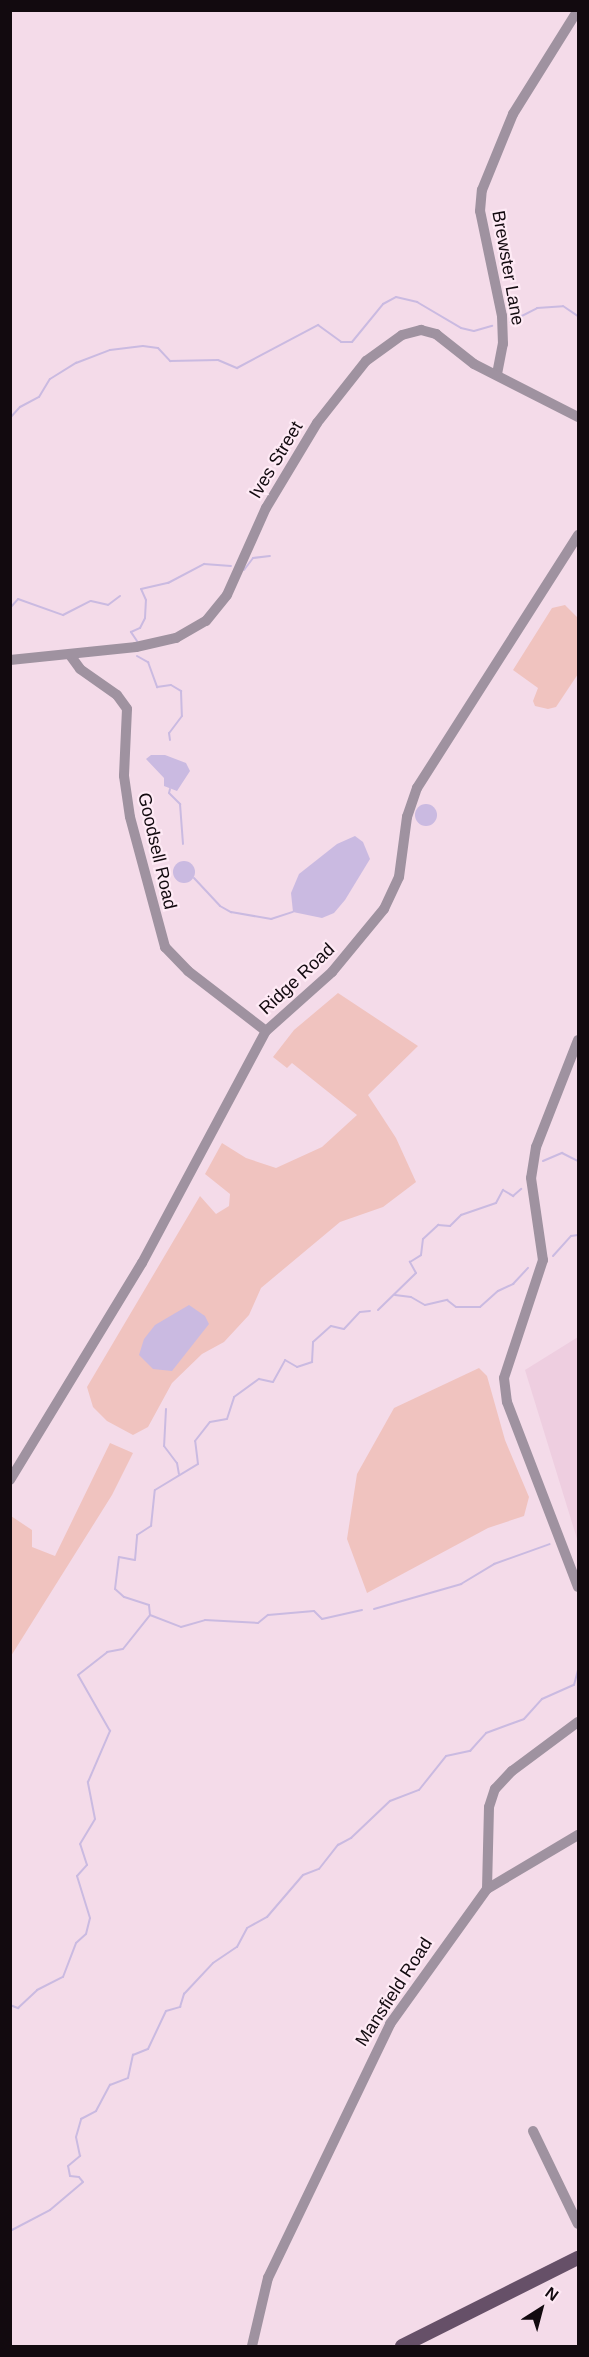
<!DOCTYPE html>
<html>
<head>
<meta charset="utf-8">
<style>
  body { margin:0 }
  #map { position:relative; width:589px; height:2357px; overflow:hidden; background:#f4dbe9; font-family:Helvetica,sans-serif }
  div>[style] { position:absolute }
  .built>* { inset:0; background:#eecee0 }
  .green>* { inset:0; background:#f0c3bf }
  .water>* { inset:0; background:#cabae1 }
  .round { border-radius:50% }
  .stream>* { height:2px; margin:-1px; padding:0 1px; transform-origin:1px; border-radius:1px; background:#cabae1 }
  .minor>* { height:10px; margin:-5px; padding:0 5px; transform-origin:5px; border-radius:5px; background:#9f92a0 }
  .major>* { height:14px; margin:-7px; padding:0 7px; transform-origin:7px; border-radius:7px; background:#665068 }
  span { translate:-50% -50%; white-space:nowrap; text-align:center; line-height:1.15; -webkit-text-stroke:4.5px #feeaf5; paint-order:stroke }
  .street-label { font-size:18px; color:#120a0f }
  .frame { position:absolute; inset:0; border:12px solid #120a0f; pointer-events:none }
  .north { position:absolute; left:511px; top:2279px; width:60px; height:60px; -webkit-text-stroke:4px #feeaf5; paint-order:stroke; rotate:36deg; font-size:16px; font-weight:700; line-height:24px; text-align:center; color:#120a0f }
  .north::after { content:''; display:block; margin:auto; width:21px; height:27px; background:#120a0f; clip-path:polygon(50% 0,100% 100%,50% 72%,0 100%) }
</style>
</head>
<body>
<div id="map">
  <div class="built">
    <div style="clip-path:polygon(578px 1337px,578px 1542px,525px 1370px)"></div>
  </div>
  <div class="green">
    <div style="clip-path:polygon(565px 605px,578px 618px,578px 674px,556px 707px,548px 709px,535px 706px,533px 701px,538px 688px,513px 670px,552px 608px)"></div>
    <div style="clip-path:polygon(338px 993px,418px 1046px,368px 1095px,396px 1138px,416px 1182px,383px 1207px,340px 1222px,261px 1288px,249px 1315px,224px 1342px,202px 1354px,172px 1383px,148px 1427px,133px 1435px,107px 1421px,93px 1407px,87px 1387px,200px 1196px,216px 1214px,229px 1206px,230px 1194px,205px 1174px,222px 1143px,246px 1158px,276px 1168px,322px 1147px,357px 1115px,292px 1063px,287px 1068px,273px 1057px,294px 1030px)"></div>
    <div style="clip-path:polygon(479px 1368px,487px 1376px,505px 1440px,529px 1497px,524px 1516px,488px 1528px,367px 1593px,347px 1539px,357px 1474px,394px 1408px)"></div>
    <div style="clip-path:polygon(110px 1443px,133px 1453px,112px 1495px,11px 1656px,11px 1516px,32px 1530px,32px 1547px,55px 1556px)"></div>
  </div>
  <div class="water">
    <div style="clip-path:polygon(151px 755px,165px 755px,186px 763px,190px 771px,177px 791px,164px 786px,164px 778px,146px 759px)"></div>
    <div class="round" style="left:415px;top:804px;width:22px;height:22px"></div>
    <div style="clip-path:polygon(355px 836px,363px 842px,370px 859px,345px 900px,334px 913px,322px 918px,293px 912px,291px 893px,299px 874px,337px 844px)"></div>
    <div class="round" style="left:173px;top:861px;width:22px;height:22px"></div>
    <div style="clip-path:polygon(189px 1305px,205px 1316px,209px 1324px,172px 1371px,153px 1369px,139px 1355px,144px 1339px,155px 1325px)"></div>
  </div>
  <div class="stream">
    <div style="left:510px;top:322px;width:30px;rotate:-27deg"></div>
    <div style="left:537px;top:308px;width:26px;rotate:-4deg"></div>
    <div style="left:563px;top:306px;width:18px;rotate:34deg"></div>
    <div style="left:10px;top:418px;width:15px;rotate:-48deg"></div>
    <div style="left:20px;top:407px;width:21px;rotate:-28deg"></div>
    <div style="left:39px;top:397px;width:21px;rotate:-59deg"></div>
    <div style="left:50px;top:379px;width:31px;rotate:-32deg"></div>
    <div style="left:76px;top:363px;width:36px;rotate:-21deg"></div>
    <div style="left:110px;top:350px;width:33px;rotate:-7deg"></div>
    <div style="left:143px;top:346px;width:15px;rotate:8deg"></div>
    <div style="left:158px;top:348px;width:18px;rotate:47deg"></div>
    <div style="left:170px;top:361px;width:48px;rotate:-1.2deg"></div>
    <div style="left:218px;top:360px;width:21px;rotate:23deg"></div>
    <div style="left:237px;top:368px;width:92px;rotate:-28deg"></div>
    <div style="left:318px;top:325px;width:29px;rotate:36deg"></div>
    <div style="left:341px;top:342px;width:11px"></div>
    <div style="left:352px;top:342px;width:49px;rotate:-50.8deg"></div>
    <div style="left:383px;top:304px;width:15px;rotate:-28deg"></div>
    <div style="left:396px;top:297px;width:22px;rotate:13deg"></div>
    <div style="left:417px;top:302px;width:51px;rotate:30.6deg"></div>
    <div style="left:461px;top:328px;width:13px;rotate:13deg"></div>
    <div style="left:474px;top:331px;width:19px;rotate:-16deg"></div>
    <div style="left:244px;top:570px;width:15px;rotate:-53deg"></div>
    <div style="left:253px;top:558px;width:17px;rotate:-7deg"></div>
    <div style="left:10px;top:608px;width:12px;rotate:-48deg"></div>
    <div style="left:18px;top:599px;width:48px;rotate:19.6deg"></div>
    <div style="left:63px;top:615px;width:31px;rotate:-27deg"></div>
    <div style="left:91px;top:601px;width:17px;rotate:13deg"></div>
    <div style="left:108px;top:605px;width:15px;rotate:-37deg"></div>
    <div style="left:137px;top:641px;width:11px;rotate:-124deg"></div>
    <div style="left:131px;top:632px;width:10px;rotate:-24deg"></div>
    <div style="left:140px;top:628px;width:11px;rotate:-63deg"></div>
    <div style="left:145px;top:618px;width:18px;rotate:-87deg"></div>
    <div style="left:146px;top:600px;width:12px;rotate:-114deg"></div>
    <div style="left:141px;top:589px;width:28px;rotate:-13deg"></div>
    <div style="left:168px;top:583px;width:41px;rotate:-27.8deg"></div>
    <div style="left:204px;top:564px;width:27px;rotate:4deg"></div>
    <div style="left:137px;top:656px;width:13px;rotate:29deg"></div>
    <div style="left:148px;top:662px;width:27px;rotate:70deg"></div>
    <div style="left:157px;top:687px;width:14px;rotate:-8deg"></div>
    <div style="left:171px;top:685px;width:12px;rotate:31deg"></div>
    <div style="left:181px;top:691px;width:25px;rotate:88deg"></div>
    <div style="left:182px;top:716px;width:21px;rotate:127deg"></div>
    <div style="left:169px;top:733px;width:7px;rotate:82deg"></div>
    <div style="left:170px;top:789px;width:4px;rotate:104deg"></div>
    <div style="left:169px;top:793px;width:16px;rotate:45deg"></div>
    <div style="left:180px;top:804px;width:40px;rotate:85.7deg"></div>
    <div style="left:194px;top:878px;width:38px;rotate:47deg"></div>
    <div style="left:220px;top:906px;width:13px;rotate:29deg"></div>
    <div style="left:231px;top:912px;width:41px;rotate:9.9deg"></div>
    <div style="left:271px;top:919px;width:23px;rotate:-18deg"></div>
    <div style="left:543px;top:1161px;width:21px;rotate:-23deg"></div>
    <div style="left:562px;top:1153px;width:18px;rotate:27deg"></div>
    <div style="left:553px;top:1256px;width:27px;rotate:-48deg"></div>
    <div style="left:571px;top:1236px;width:7px;rotate:-8deg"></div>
    <div style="left:395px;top:1295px;width:16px;rotate:7deg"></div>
    <div style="left:411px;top:1297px;width:16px;rotate:30deg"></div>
    <div style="left:425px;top:1305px;width:23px;rotate:-13deg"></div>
    <div style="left:447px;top:1300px;width:11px;rotate:38deg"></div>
    <div style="left:456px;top:1307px;width:24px"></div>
    <div style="left:480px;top:1307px;width:24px;rotate:-42deg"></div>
    <div style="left:498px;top:1291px;width:17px;rotate:-25deg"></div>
    <div style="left:513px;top:1284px;width:22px;rotate:-47deg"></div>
    <div style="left:378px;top:1310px;width:53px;rotate:-44.2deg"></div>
    <div style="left:416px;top:1273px;width:13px;rotate:-119deg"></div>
    <div style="left:410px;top:1262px;width:13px;rotate:-32deg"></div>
    <div style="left:421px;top:1255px;width:16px;rotate:-83deg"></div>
    <div style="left:423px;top:1239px;width:21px;rotate:-43deg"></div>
    <div style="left:438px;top:1225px;width:12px;rotate:5deg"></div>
    <div style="left:450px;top:1226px;width:16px;rotate:-45deg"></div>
    <div style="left:461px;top:1215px;width:37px;rotate:-19deg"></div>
    <div style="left:496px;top:1203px;width:15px;rotate:-62deg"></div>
    <div style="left:503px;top:1190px;width:12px;rotate:31deg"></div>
    <div style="left:513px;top:1196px;width:11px;rotate:-41deg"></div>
    <div style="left:166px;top:1409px;width:37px;rotate:93deg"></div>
    <div style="left:164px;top:1446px;width:21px;rotate:53deg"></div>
    <div style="left:177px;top:1463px;width:11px;rotate:80deg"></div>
    <div style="left:374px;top:1609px;width:91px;rotate:-16deg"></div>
    <div style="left:461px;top:1584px;width:39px;rotate:-31deg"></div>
    <div style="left:494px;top:1564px;width:59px;rotate:-19.7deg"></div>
    <div style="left:150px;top:1615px;width:33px;rotate:21deg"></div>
    <div style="left:181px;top:1627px;width:25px;rotate:-16deg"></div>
    <div style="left:205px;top:1620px;width:53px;rotate:3.2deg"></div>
    <div style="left:258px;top:1623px;width:13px;rotate:-39deg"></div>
    <div style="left:268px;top:1615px;width:46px;rotate:-5deg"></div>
    <div style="left:314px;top:1611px;width:11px;rotate:45deg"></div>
    <div style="left:322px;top:1619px;width:41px;rotate:-12.7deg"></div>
    <div style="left:10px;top:2005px;width:9px;rotate:21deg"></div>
    <div style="left:18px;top:2008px;width:26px;rotate:-43deg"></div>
    <div style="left:37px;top:1990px;width:29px;rotate:-27deg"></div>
    <div style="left:63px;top:1977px;width:36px;rotate:-69deg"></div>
    <div style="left:76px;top:1943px;width:13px;rotate:-42deg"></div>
    <div style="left:86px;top:1934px;width:16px;rotate:-76deg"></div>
    <div style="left:90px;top:1918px;width:44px;rotate:-107.2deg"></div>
    <div style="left:77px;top:1876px;width:15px;rotate:-48deg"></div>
    <div style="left:87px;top:1865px;width:22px;rotate:-108deg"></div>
    <div style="left:80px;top:1844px;width:29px;rotate:-59deg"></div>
    <div style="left:95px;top:1819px;width:38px;rotate:-101deg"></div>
    <div style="left:88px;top:1782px;width:56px;rotate:-66.7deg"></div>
    <div style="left:110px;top:1731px;width:64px;rotate:-119.7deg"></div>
    <div style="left:78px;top:1675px;width:37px;rotate:-38deg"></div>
    <div style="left:107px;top:1652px;width:16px;rotate:-11deg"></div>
    <div style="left:123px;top:1649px;width:43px;rotate:-51.5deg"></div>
    <div style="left:150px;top:1615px;width:10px;rotate:-96deg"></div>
    <div style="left:149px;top:1605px;width:26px;rotate:-162deg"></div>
    <div style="left:124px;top:1597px;width:12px;rotate:-138deg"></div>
    <div style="left:115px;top:1589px;width:32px;rotate:-83deg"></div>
    <div style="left:119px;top:1557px;width:16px;rotate:11deg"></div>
    <div style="left:135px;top:1560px;width:25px;rotate:-85deg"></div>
    <div style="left:137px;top:1535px;width:17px;rotate:-33deg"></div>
    <div style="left:151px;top:1526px;width:36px;rotate:-84deg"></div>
    <div style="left:155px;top:1490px;width:50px;rotate:-31.2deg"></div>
    <div style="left:198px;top:1464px;width:23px;rotate:-97deg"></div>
    <div style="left:195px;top:1441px;width:24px;rotate:-52deg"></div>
    <div style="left:210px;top:1422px;width:17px;rotate:-10deg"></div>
    <div style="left:227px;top:1419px;width:23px;rotate:-72deg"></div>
    <div style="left:234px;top:1397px;width:31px;rotate:-36deg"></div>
    <div style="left:259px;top:1379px;width:14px;rotate:12deg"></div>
    <div style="left:273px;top:1382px;width:25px;rotate:-61deg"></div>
    <div style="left:285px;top:1360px;width:14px;rotate:30deg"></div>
    <div style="left:297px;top:1367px;width:16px;rotate:-18deg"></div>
    <div style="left:312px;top:1362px;width:20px;rotate:-87deg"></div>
    <div style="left:313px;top:1342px;width:24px;rotate:-42deg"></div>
    <div style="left:331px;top:1326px;width:13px;rotate:13deg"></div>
    <div style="left:344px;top:1329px;width:23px;rotate:-47deg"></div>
    <div style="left:360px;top:1312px;width:10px;rotate:-6deg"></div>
    <div style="left:10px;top:2231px;width:45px;rotate:-27.7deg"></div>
    <div style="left:50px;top:2210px;width:43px;rotate:-40.3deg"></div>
    <div style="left:83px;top:2182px;width:6px;rotate:-129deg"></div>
    <div style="left:79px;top:2177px;width:9px;rotate:-174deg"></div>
    <div style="left:70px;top:2176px;width:10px;rotate:-101deg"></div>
    <div style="left:68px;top:2166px;width:16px;rotate:-40deg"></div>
    <div style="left:80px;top:2156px;width:19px;rotate:-102deg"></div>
    <div style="left:76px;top:2137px;width:19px;rotate:-74deg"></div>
    <div style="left:81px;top:2119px;width:17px;rotate:-28deg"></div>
    <div style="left:96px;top:2111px;width:30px;rotate:-62deg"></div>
    <div style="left:110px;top:2085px;width:19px;rotate:-21deg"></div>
    <div style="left:128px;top:2078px;width:24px;rotate:-78deg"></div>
    <div style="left:133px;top:2055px;width:16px;rotate:-22deg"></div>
    <div style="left:148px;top:2049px;width:42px;rotate:-64.7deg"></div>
    <div style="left:166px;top:2011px;width:15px;rotate:-16deg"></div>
    <div style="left:180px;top:2007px;width:14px;rotate:-73deg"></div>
    <div style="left:184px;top:1994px;width:42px;rotate:-46.9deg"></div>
    <div style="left:213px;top:1963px;width:29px;rotate:-34deg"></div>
    <div style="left:237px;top:1947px;width:21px;rotate:-62deg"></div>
    <div style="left:247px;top:1928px;width:23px;rotate:-29deg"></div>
    <div style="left:267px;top:1917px;width:55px;rotate:-49.4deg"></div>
    <div style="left:303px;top:1875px;width:17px;rotate:-21deg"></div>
    <div style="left:319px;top:1869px;width:31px;rotate:-52deg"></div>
    <div style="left:338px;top:1845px;width:15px;rotate:-28deg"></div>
    <div style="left:351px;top:1838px;width:54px;rotate:-43.5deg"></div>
    <div style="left:390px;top:1801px;width:31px;rotate:-21deg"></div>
    <div style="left:419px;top:1790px;width:43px;rotate:-51.5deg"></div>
    <div style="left:446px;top:1756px;width:25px;rotate:-12deg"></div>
    <div style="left:470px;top:1751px;width:24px;rotate:-48deg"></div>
    <div style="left:486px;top:1733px;width:40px;rotate:-20.2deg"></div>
    <div style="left:524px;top:1719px;width:27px;rotate:-48deg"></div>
    <div style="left:542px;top:1699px;width:35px;rotate:-24deg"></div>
    <div style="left:574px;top:1685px;width:16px;rotate:-75deg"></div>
  </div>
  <div class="minor">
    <div style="left:497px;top:374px;width:31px;rotate:-79deg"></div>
    <div style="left:503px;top:344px;width:28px;rotate:-92deg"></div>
    <div style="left:502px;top:316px;width:107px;rotate:-101.8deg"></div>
    <div style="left:480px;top:211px;width:21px;rotate:-85deg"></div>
    <div style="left:482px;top:190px;width:82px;rotate:-67.8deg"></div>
    <div style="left:513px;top:114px;width:123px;rotate:-58deg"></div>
    <div style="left:70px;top:655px;width:17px;rotate:54deg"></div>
    <div style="left:80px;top:669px;width:45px;rotate:35.1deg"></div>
    <div style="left:117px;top:695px;width:17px;rotate:54deg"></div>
    <div style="left:127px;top:709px;width:67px;rotate:92.6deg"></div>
    <div style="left:124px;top:776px;width:41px;rotate:81.7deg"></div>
    <div style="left:130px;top:817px;width:135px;rotate:74.9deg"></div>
    <div style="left:165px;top:947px;width:33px;rotate:46deg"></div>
    <div style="left:188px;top:971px;width:98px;rotate:37.6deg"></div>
    <div style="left:10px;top:660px;width:127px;rotate:-5.9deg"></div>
    <div style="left:136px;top:647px;width:41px;rotate:-12.7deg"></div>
    <div style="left:176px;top:638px;width:34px;rotate:-30deg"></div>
    <div style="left:206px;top:621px;width:33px;rotate:-51deg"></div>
    <div style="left:227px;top:595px;width:95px;rotate:-65.9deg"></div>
    <div style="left:266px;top:508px;width:99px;rotate:-59deg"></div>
    <div style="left:317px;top:423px;width:79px;rotate:-51.7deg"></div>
    <div style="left:366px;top:361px;width:44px;rotate:-35.8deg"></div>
    <div style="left:402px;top:335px;width:20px;rotate:-15deg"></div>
    <div style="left:421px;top:330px;width:16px;rotate:15deg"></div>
    <div style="left:436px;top:334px;width:48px;rotate:38.3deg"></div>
    <div style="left:474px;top:364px;width:117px;rotate:27deg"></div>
    <div style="left:578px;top:1040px;width:115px;rotate:111.4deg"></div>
    <div style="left:536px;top:1147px;width:31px;rotate:99deg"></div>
    <div style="left:531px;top:1178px;width:83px;rotate:81.7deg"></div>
    <div style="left:543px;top:1260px;width:124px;rotate:108.3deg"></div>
    <div style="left:504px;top:1378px;width:24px;rotate:83deg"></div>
    <div style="left:507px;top:1402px;width:198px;rotate:69deg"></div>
    <div style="left:10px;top:1480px;width:254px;rotate:-58.7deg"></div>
    <div style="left:142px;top:1263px;width:263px;rotate:-61.9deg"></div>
    <div style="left:266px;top:1031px;width:89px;rotate:-41.8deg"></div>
    <div style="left:332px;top:972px;width:82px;rotate:-50.5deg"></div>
    <div style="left:384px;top:909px;width:35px;rotate:-65deg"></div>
    <div style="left:399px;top:877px;width:61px;rotate:-82.4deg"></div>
    <div style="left:407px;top:817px;width:31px;rotate:-71deg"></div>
    <div style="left:417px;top:788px;width:300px;rotate:-57.5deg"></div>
    <div style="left:487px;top:1889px;width:82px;rotate:-88.6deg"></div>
    <div style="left:489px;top:1807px;width:19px;rotate:-72deg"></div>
    <div style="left:495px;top:1789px;width:25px;rotate:-47deg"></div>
    <div style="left:512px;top:1771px;width:82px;rotate:-36.6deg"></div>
    <div style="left:533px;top:2131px;width:103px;rotate:64.2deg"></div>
    <div style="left:252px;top:2346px;width:70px;rotate:-76.8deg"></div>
    <div style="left:268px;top:2278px;width:282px;rotate:-64.3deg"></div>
    <div style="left:390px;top:2024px;width:166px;rotate:-54.3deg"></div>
    <div style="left:487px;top:1889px;width:106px;rotate:-30.7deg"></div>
  </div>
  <div class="major">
    <div style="left:402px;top:2346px;width:197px;rotate:-26.6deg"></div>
  </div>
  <div class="street-label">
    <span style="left:508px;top:268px;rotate:80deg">Brewster Lane</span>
    <span style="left:276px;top:460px;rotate:-59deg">Ives Street</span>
    <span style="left:157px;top:851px;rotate:77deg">Goodsell Road</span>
    <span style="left:297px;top:979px;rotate:-43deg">Ridge Road</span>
    <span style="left:394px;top:1992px;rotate:-57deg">Mansfield Road</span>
  </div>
  <div class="frame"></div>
  <div class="north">N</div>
</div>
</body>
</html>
